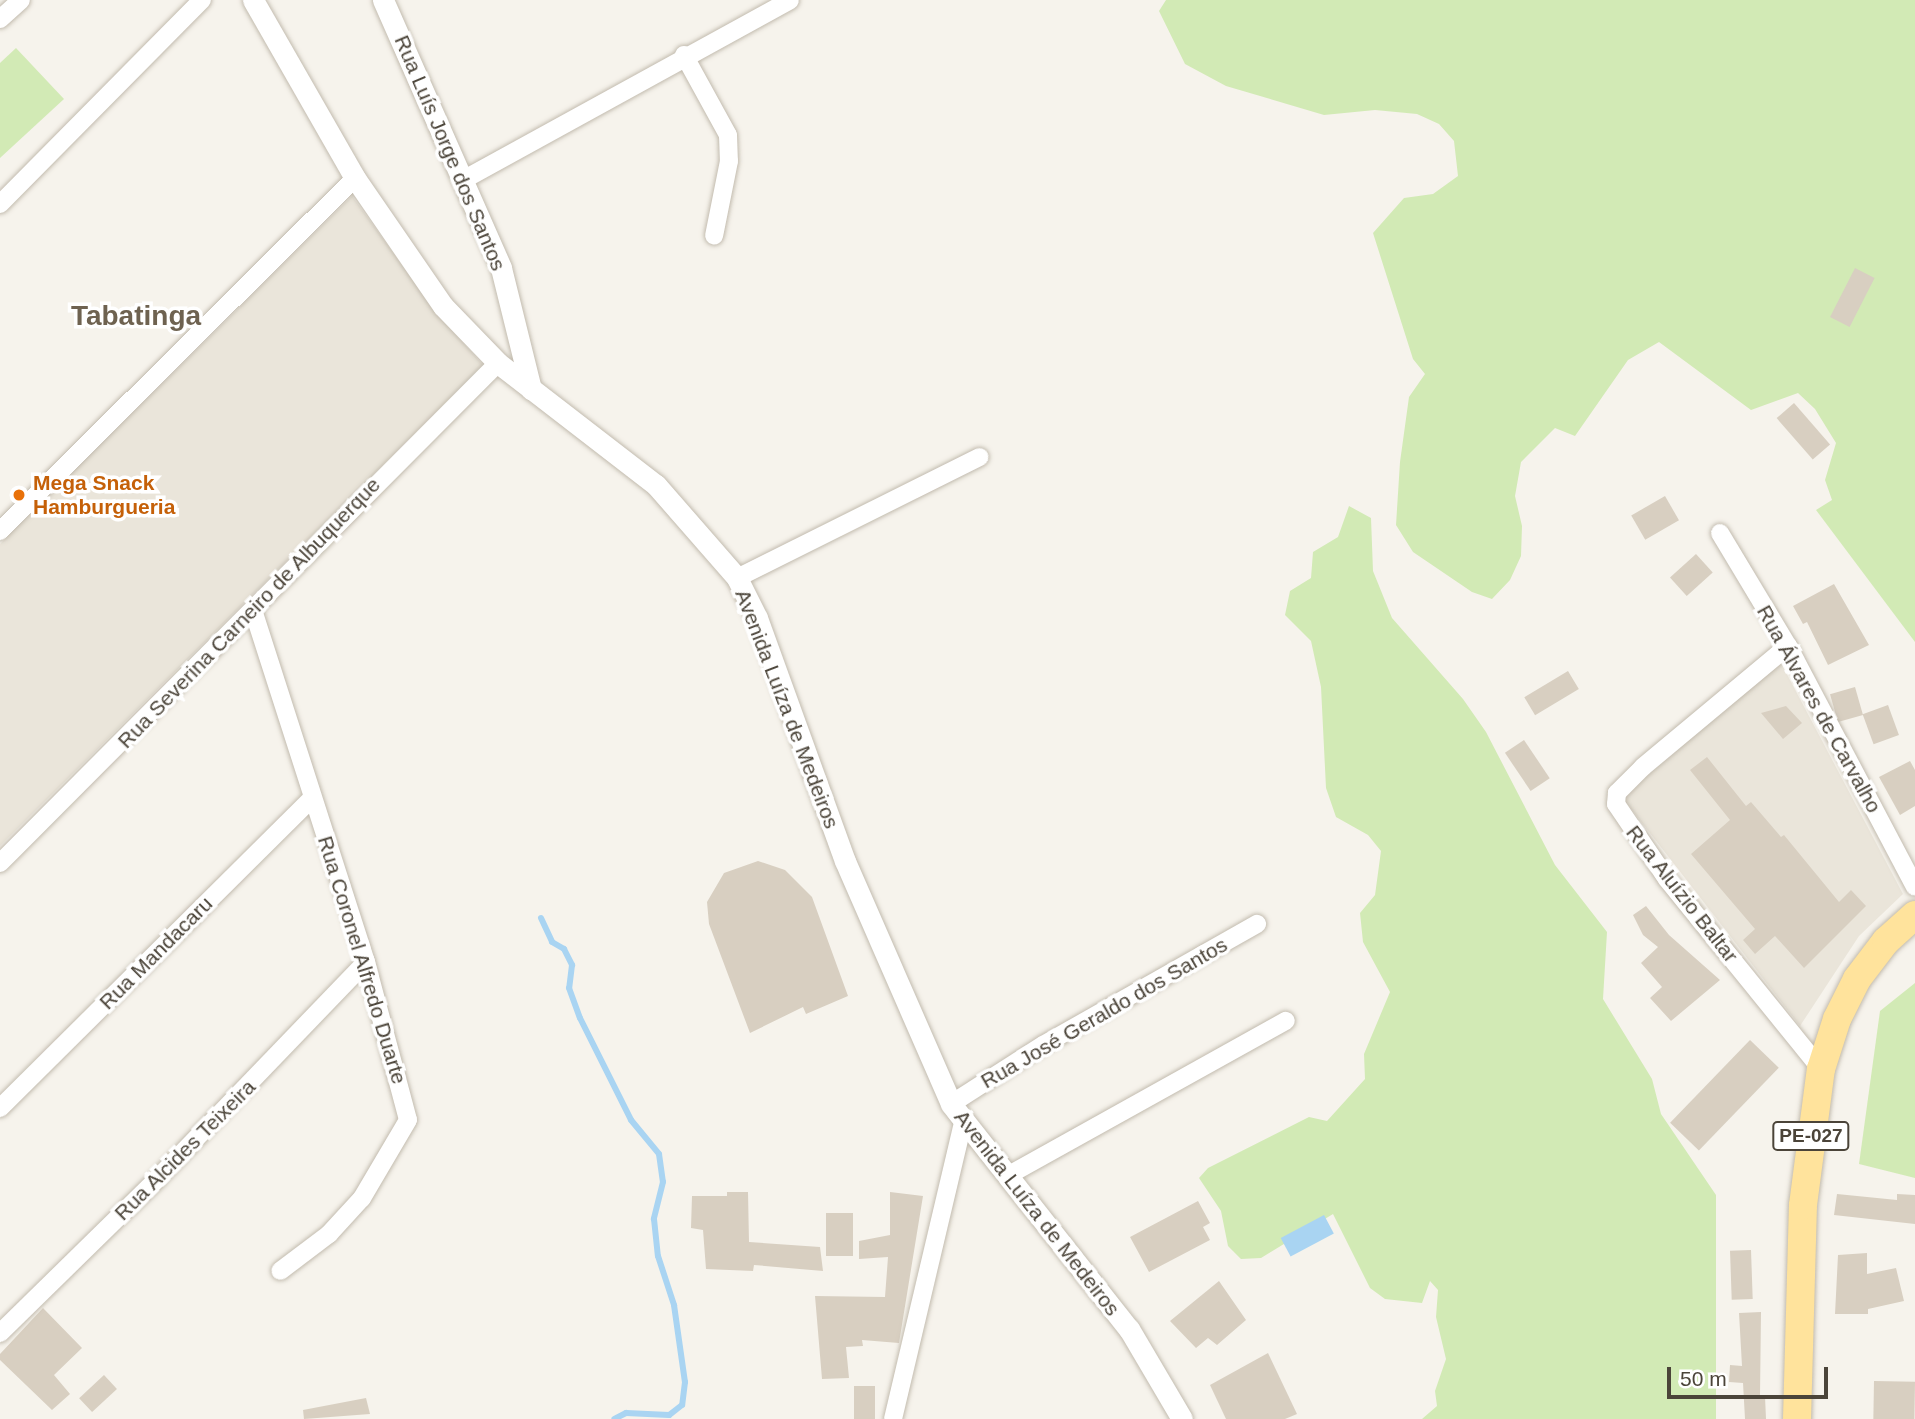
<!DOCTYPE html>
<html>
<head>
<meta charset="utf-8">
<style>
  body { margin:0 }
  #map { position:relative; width:1915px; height:1419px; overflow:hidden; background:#f6f3ec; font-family:Arial,sans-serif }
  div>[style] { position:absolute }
  .residential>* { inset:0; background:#eae5da }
  .green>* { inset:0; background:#d2eab5 }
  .water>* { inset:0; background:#a9d4f2; transform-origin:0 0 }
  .stream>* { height:6px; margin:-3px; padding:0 3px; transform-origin:3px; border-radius:3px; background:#a9d4f2 }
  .building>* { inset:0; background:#d8cfc1; transform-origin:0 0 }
  .roads { filter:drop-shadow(0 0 2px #c2bbae) drop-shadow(0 0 2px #c2bbae) }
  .minor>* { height:18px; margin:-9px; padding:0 9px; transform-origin:9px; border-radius:9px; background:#fff }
  .tertiary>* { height:21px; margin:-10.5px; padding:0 10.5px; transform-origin:10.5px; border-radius:10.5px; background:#fff }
  .primary>* { height:28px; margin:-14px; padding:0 14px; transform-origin:14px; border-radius:14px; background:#ffe39c }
  .dots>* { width:19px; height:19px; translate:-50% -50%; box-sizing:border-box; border:4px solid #fff; border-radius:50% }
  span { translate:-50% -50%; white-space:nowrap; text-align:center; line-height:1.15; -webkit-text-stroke:7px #fff; paint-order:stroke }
  .shield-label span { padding:2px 5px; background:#fff; border:2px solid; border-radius:5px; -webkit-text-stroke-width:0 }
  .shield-label { font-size:19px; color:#4b4439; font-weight:700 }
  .street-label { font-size:21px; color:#4b4439 }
  .food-label { font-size:21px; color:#c56008; font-weight:700 }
  .left { translate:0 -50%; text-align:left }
  .district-label { font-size:28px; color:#6e6250; font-weight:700 }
  .scale { position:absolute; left:1667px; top:1367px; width:161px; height:32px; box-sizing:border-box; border:4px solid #4b4439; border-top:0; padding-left:9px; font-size:21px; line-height:24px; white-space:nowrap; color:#4b4439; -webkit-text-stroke:5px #fff; paint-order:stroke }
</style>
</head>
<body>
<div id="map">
  <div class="residential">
    <div style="clip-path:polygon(352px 196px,438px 315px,483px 365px,0 846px,0 544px)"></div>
    <div style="clip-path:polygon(1781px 663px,1903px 894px,1859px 936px,1800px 1026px,1622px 797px)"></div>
  </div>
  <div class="green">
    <div style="clip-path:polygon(1166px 0,1915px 0,1915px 642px,1816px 510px,1832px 500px,1825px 480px,1836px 443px,1815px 409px,1798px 393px,1751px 410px,1659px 342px,1628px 360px,1575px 436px,1555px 428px,1521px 462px,1515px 496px,1522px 526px,1521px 556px,1510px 580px,1492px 599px,1472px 592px,1413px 552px,1396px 525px,1400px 462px,1409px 397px,1425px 374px,1413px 359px,1373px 233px,1404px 198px,1433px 194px,1458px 176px,1454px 141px,1439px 124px,1417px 114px,1375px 110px,1324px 115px,1226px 86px,1185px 64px,1159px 11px)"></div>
    <div style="clip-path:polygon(16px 48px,64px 99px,0 158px,0 63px)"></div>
    <div style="clip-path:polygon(1349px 506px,1371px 518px,1373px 571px,1392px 618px,1463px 699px,1486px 732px,1555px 865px,1607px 932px,1603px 999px,1652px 1079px,1661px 1114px,1716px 1195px,1716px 1419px,1422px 1419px,1437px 1406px,1435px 1391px,1446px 1359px,1436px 1317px,1438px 1290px,1430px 1281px,1422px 1303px,1385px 1299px,1370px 1288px,1333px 1214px,1261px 1258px,1241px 1259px,1228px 1246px,1221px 1211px,1199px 1178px,1208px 1168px,1309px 1117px,1327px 1121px,1365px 1079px,1364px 1054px,1390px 992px,1363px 942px,1360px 913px,1375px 895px,1381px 851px,1368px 835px,1336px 817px,1326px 788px,1321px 687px,1311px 641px,1285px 615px,1290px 591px,1311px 578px,1313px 552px,1338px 537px)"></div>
    <div style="clip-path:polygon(1915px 983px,1915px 1178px,1859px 1164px,1880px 1011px)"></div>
  </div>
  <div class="water">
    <div style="left:1324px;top:1215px;width:21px;height:49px;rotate:62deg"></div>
  </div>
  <div class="stream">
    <div style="left:541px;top:918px;width:26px;rotate:65deg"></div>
    <div style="left:552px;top:942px;width:14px;rotate:30deg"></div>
    <div style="left:564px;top:949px;width:18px;rotate:63deg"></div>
    <div style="left:572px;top:965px;width:23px;rotate:97deg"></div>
    <div style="left:569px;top:988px;width:32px;rotate:70deg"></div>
    <div style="left:580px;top:1018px;width:114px;rotate:63.4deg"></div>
    <div style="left:631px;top:1120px;width:44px;rotate:50.5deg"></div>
    <div style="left:659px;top:1154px;width:28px;rotate:82deg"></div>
    <div style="left:663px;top:1182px;width:38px;rotate:104deg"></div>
    <div style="left:654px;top:1219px;width:37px;rotate:84deg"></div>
    <div style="left:658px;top:1256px;width:52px;rotate:71.9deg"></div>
    <div style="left:674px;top:1305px;width:78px;rotate:81.9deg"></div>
    <div style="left:685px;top:1382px;width:23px;rotate:97deg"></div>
    <div style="left:682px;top:1405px;width:16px;rotate:142deg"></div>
    <div style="left:669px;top:1415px;width:43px;rotate:-177.3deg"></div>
    <div style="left:626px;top:1413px;width:13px;rotate:153deg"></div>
  </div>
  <div class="building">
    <div style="left:1855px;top:268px;width:22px;height:55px;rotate:27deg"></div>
    <div style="left:1794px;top:403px;width:55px;height:23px;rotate:49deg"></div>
    <div style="left:1665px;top:496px;width:28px;height:39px;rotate:60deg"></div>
    <div style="left:1696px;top:554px;width:25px;height:35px;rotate:48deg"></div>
    <div style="clip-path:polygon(1834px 584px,1869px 645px,1828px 665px,1807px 622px,1803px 624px,1793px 606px)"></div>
    <div style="left:1568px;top:671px;width:21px;height:51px;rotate:59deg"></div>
    <div style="left:1855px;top:687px;width:29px;height:26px;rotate:74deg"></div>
    <div style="left:1888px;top:705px;width:32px;height:27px;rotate:70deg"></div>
    <div style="clip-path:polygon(1786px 706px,1802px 723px,1783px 739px,1761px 713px)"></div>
    <div style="left:1524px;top:740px;width:46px;height:23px;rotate:56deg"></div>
    <div style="clip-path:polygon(1707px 757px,1746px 806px,1751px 802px,1781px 837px,1784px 835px,1839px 902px,1851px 890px,1866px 906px,1804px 968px,1775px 936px,1755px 954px,1743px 940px,1755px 929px,1691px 854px,1730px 820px,1690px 770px)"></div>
    <div style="clip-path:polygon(1910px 761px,1915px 770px,1915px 806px,1900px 815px,1879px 777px)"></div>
    <div style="clip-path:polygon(758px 861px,785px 870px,812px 897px,848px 996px,806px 1014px,803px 1007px,750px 1033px,709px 924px,707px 902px,724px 873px)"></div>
    <div style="clip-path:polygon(1646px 906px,1669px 935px,1720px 980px,1671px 1021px,1650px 998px,1662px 987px,1641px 963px,1658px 947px,1643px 935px,1633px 915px)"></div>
    <div style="left:1750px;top:1040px;width:40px;height:115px;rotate:44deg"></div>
    <div style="clip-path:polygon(727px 1192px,748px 1192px,749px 1242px,820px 1247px,823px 1271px,754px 1265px,753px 1271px,706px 1269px,703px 1230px,691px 1228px,692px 1196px,727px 1196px)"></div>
    <div style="clip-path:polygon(890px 1192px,923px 1196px,899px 1343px,862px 1340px,863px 1346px,846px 1347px,849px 1378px,822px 1379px,815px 1296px,885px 1297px,888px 1257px,859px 1259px,859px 1241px,890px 1235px)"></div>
    <div style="clip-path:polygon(1837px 1194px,1897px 1200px,1897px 1194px,1915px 1195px,1915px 1224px,1834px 1215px)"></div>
    <div style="clip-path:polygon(1198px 1201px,1210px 1223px,1203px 1227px,1210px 1240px,1149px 1272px,1130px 1237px)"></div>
    <div style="left:826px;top:1213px;width:27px;height:43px"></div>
    <div style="left:1751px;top:1250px;width:49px;height:21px;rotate:88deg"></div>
    <div style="clip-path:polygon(1867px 1253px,1867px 1274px,1896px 1268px,1904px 1301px,1868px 1309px,1868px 1314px,1835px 1314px,1838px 1255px)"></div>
    <div style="clip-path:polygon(1219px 1281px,1246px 1320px,1217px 1345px,1208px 1338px,1196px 1348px,1170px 1321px)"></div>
    <div style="clip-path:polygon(43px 1308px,82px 1348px,54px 1375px,70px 1394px,52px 1410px,0 1360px,0 1354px)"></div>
    <div style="clip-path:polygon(1761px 1312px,1760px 1396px,1765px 1396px,1766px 1419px,1745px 1419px,1743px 1383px,1729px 1382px,1730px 1365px,1742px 1366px,1739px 1313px)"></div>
    <div style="clip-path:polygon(1268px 1353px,1297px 1414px,1285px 1419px,1226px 1419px,1210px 1385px)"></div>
    <div style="left:104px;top:1375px;width:19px;height:34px;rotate:47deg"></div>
    <div style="left:1874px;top:1381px;width:41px;height:38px;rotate:1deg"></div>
    <div style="left:854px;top:1386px;width:21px;height:33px"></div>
    <div style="clip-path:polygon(366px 1398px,370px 1414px,304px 1419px,303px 1410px)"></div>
  </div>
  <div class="roads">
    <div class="minor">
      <div style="left:0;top:19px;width:28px;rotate:-42deg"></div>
      <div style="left:684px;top:55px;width:91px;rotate:61.2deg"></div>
      <div style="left:728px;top:135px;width:26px;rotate:88deg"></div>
      <div style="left:729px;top:161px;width:76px;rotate:101.3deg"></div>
      <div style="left:463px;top:180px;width:373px;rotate:-28.8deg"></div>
      <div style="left:0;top:204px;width:287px;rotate:-45.3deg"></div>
      <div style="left:0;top:531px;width:501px;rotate:-44.84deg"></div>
      <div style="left:1720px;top:533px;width:132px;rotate:59deg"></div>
      <div style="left:1788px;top:646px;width:272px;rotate:62.2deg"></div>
      <div style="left:737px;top:578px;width:271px;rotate:-26.5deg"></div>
      <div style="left:253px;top:610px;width:370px;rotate:72.2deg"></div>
      <div style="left:366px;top:962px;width:163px;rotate:75.1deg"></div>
      <div style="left:408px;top:1120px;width:91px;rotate:120.5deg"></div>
      <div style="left:362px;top:1198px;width:49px;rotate:132.5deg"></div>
      <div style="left:329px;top:1234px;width:61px;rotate:142.9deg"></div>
      <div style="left:1788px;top:646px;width:189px;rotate:140.2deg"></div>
      <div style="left:1643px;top:767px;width:37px;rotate:135deg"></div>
      <div style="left:1617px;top:793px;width:11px;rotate:95deg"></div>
      <div style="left:1616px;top:804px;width:91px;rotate:55.8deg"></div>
      <div style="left:1667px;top:879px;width:245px;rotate:51deg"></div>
      <div style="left:0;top:863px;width:706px;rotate:-45.11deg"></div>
      <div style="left:951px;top:1104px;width:109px;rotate:-32.7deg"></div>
      <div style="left:1043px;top:1045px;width:246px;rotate:-29.5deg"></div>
      <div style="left:0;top:1108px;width:440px;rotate:-44.8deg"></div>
      <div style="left:1007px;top:1176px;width:319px;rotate:-29.1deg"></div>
      <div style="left:0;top:1333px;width:220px;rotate:-44.4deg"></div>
      <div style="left:157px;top:1179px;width:301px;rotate:-46.1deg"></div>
      <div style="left:893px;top:1419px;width:303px;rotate:-76.7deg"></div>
    </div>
    <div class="tertiary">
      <div style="left:253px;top:0;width:205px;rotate:60.2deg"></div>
      <div style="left:355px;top:178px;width:155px;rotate:55.5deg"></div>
      <div style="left:443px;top:306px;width:79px;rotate:46deg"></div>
      <div style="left:498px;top:363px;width:200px;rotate:37.7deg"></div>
      <div style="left:656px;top:485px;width:123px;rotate:48.9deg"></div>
      <div style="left:737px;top:578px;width:45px;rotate:63.4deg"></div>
      <div style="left:757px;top:618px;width:258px;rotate:70.1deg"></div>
      <div style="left:845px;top:861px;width:265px;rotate:66.4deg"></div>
      <div style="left:951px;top:1104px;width:287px;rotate:51.7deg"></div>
      <div style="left:1129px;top:1329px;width:104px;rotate:59.5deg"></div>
      <div style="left:383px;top:0;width:293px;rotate:66.2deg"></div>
      <div style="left:501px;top:268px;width:125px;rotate:76.1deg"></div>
    </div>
    <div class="primary">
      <div style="left:1797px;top:1419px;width:214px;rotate:-88.4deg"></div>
      <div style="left:1803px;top:1205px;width:137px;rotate:-82.5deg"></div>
      <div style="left:1821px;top:1069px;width:52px;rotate:-72.3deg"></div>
      <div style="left:1837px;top:1019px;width:45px;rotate:-63.4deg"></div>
      <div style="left:1857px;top:979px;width:48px;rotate:-52.7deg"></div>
      <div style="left:1886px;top:941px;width:39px;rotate:-42deg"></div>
    </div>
  </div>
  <div class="dots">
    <div style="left:19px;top:495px;background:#e8710a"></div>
  </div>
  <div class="shield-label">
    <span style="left:1811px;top:1136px">PE-027</span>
  </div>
  <div class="street-label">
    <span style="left:450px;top:153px;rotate:67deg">Rua Luís Jorge dos Santos</span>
    <span style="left:249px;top:613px;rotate:-46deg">Rua Severina Carneiro de Albuquerque</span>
    <span style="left:787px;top:709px;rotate:69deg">Avenida Luíza de Medeiros</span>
    <span style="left:1819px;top:709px;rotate:61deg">Rua Álvares de Carvalho</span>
    <span style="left:1682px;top:894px;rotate:52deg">Rua Aluízio Baltar</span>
    <span style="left:156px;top:953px;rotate:-45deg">Rua Mandacaru</span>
    <span style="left:362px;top:960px;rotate:73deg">Rua Coronel Alfredo Duarte</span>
    <span style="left:1104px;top:1013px;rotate:-30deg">Rua José Geraldo dos Santos</span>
    <span style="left:185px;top:1150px;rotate:-45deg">Rua Alcides Teixeira</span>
    <span style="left:1037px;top:1213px;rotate:52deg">Avenida Luíza de Medeiros</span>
  </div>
  <div class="food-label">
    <span class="left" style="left:33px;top:495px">Mega Snack<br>Hamburgueria</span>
  </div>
  <div class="district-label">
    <span style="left:136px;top:316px">Tabatinga</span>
  </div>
  <div class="scale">50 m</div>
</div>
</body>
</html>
